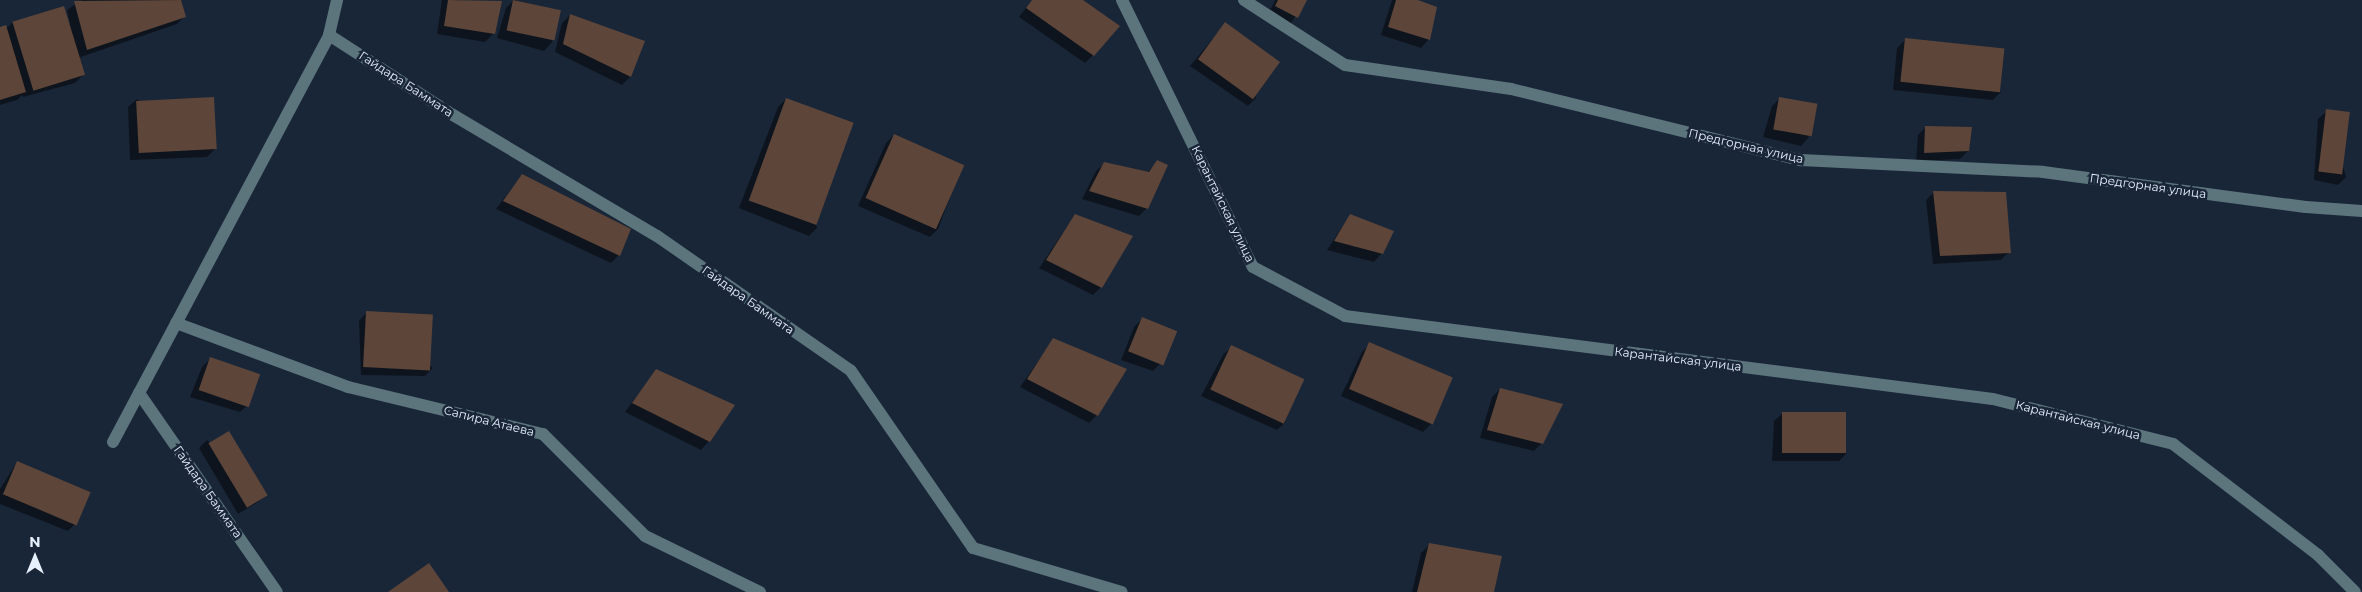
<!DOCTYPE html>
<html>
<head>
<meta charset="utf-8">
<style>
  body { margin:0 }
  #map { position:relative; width:2362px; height:592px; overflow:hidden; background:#192638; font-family:Montserrat,sans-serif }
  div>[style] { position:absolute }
  .shadow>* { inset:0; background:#0007 }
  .building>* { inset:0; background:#5d4539; transform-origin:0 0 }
  .minor>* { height:12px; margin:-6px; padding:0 6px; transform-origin:6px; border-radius:6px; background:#5c747c }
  span { translate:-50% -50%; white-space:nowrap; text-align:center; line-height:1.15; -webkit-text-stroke:5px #192638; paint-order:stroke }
  .street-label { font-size:12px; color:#e6effc }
  .north { position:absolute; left:10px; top:532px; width:50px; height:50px; -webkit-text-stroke:4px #192638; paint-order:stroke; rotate:0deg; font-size:14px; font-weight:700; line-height:20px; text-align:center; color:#e6effc }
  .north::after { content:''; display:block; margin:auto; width:18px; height:22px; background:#e6effc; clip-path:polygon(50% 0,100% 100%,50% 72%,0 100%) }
</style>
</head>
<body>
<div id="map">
  <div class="shadow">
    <div style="clip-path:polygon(82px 0,179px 0,185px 16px,177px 24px,78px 58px,83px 75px,75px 83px,23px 97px,22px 95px,17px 100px,0 105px,0 28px,6px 29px,12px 23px,70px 24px,67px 10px)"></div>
    <div style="clip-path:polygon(442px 0,500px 2px,494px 33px,485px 42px,437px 34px)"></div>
    <div style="clip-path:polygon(514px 0,560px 11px,552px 42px,544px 51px,497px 38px,506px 8px)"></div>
    <div style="clip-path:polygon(1032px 0,1080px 0,1093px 55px,1085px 63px,1019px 17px)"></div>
    <div style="clip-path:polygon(1275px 0,1306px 0,1289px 26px,1268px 15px)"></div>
    <div style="clip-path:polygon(1392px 0,1414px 0,1429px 39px,1421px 48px,1381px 35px)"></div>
    <div style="clip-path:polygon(570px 15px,630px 77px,622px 85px,555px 52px,562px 23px)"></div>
    <div style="clip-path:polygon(1225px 24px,1256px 98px,1248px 106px,1190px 66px)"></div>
    <div style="clip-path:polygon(1905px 40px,2001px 92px,1993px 100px,1893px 90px,1897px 48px)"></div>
    <div style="clip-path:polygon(1780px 98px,1809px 137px,1801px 146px,1763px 137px,1772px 106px)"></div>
    <div style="clip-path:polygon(137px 99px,215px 149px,207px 157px,130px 160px,128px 107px)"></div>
    <div style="clip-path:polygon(786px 99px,817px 228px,809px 236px,739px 208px,778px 107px)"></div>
    <div style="clip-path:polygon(2327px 111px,2346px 177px,2338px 185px,2314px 180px,2318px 119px)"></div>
    <div style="clip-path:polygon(1926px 127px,1968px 151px,1960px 159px,1916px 161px,1918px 135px)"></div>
    <div style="clip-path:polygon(894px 135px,962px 166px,938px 229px,930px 237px,858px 206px,886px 143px)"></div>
    <div style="clip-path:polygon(1158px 161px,1147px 208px,1139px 216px,1082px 199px,1096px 171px,1105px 163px,1147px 173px)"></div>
    <div style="clip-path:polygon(522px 175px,619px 255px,611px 263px,496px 209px)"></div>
    <div style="clip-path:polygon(1934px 192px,2009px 252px,2001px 260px,1933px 264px,1926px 200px)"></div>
    <div style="clip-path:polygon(1075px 215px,1101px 287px,1093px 295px,1039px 268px)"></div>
    <div style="clip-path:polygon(1350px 215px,1382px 253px,1374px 262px,1327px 250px)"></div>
    <div style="clip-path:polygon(367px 312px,433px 368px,425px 376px,361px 375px,359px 321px)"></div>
    <div style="clip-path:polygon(1142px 319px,1161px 363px,1153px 371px,1121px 360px,1134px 327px)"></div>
    <div style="clip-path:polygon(1053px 340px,1097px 415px,1089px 423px,1020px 387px)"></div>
    <div style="clip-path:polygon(1370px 344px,1431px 424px,1423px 432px,1341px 396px,1362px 352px)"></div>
    <div style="clip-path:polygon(1231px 347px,1286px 422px,1277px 430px,1201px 396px,1223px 355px)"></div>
    <div style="clip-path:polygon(210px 359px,249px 404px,240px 412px,190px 397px,202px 367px)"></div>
    <div style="clip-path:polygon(656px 370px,709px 441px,701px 450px,625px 412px)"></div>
    <div style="clip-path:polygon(1500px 389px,1542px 443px,1534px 451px,1480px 438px,1492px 397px)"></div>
    <div style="clip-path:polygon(1783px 413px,1847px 453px,1839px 461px,1772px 461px,1774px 421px)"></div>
    <div style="clip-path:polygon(207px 440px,266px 494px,258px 502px,238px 514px,199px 448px)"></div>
    <div style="clip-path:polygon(17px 462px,76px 523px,68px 531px,0 504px,0 489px)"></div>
    <div style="clip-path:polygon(1429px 545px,1493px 592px,1412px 592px,1421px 553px)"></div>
  </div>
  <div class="building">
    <div style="clip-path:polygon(181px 0,186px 17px,87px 50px,74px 1px)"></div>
    <div style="clip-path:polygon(448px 0,502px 1px,495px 34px,444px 26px)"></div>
    <div style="left:513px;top:0;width:49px;height:31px;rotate:12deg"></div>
    <div style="clip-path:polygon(1032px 0,1083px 0,1120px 26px,1094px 56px,1026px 8px)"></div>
    <div style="clip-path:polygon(1278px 0,1307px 0,1298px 18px,1275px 6px)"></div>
    <div style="clip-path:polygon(1396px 0,1418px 0,1437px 7px,1430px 40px,1388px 27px)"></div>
    <div style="left:64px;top:6px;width:72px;height:54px;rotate:73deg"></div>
    <div style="clip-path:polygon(570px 14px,645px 41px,631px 77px,563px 44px)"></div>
    <div style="left:1225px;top:22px;width:68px;height:46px;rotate:36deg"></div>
    <div style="clip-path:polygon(6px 25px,26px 92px,0 100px,0 27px)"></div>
    <div style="left:1905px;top:38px;width:100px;height:44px;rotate:6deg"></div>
    <div style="left:214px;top:97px;width:52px;height:78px;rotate:87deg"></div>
    <div style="left:1779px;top:97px;width:39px;height:33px;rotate:10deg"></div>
    <div style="left:786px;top:98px;width:72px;height:109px;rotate:20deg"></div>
    <div style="left:2326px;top:109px;width:24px;height:63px;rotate:7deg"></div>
    <div style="clip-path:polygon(1925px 126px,1972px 127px,1969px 151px,1924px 153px)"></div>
    <div style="left:894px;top:134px;width:77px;height:70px;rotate:24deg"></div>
    <div style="clip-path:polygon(1157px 160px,1168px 165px,1148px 209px,1089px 191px,1104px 162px,1149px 172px)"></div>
    <div style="clip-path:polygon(522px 174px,631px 229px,620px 256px,503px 201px)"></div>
    <div style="clip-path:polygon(1933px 191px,2006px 192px,2011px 253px,1940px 256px)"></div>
    <div style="clip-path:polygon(1075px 214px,1133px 236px,1102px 288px,1046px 260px)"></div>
    <div style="clip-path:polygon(1350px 214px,1394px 231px,1383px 254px,1334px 241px)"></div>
    <div style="left:366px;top:311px;width:67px;height:56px;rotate:3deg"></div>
    <div style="left:1142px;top:317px;width:38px;height:37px;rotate:22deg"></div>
    <div style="clip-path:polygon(1053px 338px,1127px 369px,1098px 416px,1027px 379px)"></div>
    <div style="left:1369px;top:342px;width:91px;height:51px;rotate:23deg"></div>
    <div style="left:1231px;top:345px;width:81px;height:49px;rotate:25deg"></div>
    <div style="left:210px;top:357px;width:53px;height:35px;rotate:19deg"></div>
    <div style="clip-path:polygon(656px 369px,735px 405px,710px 442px,632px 403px)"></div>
    <div style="clip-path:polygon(1500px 388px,1563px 404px,1543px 444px,1487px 430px)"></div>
    <div style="left:1782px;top:412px;width:64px;height:41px"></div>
    <div style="left:229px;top:431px;width:75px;height:24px;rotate:59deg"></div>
    <div style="left:17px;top:461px;width:80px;height:36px;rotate:23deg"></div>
    <div style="clip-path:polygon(1429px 543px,1502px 556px,1494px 592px,1417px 592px)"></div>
    <div style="clip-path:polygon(429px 563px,449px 592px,388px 592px)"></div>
  </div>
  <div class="minor">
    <div style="left:1122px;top:0;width:297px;rotate:63.9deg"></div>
    <div style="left:1253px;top:267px;width:104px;rotate:28deg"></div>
    <div style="left:1345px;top:316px;width:653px;rotate:7.3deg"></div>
    <div style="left:1993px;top:399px;width:186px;rotate:14deg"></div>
    <div style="left:2173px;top:444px;width:183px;rotate:37.4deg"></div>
    <div style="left:2318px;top:555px;width:52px;rotate:45deg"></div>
    <div style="left:1244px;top:0;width:120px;rotate:32.8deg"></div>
    <div style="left:1345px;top:65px;width:168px;rotate:8.2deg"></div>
    <div style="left:1511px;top:89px;width:299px;rotate:13.8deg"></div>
    <div style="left:1801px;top:160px;width:242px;rotate:2.8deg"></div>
    <div style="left:2043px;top:172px;width:265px;rotate:7.6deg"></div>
    <div style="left:2306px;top:207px;width:56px;rotate:4.1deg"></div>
    <div style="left:329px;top:35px;width:148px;rotate:32.8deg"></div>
    <div style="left:453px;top:115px;width:237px;rotate:30.7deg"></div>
    <div style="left:657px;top:236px;width:236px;rotate:34.8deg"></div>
    <div style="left:851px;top:371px;width:215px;rotate:55.4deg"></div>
    <div style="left:973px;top:548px;width:155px;rotate:16.5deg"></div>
    <div style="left:176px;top:323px;width:184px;rotate:20.4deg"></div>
    <div style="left:348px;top:387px;width:201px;rotate:13.6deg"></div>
    <div style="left:543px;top:434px;width:144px;rotate:45deg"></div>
    <div style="left:645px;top:536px;width:128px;rotate:26deg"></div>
    <div style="left:139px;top:393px;width:242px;rotate:55.3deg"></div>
    <div style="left:113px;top:442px;width:461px;rotate:-62deg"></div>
    <div style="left:329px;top:35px;width:36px;rotate:-77deg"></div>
  </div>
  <div class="street-label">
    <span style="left:406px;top:84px;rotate:33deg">Гайдара Баммата</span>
    <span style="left:1746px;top:146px;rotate:13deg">Предгорная улица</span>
    <span style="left:2148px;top:186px;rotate:8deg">Предгорная улица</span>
    <span style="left:1223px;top:204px;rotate:64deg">Карантайская улица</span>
    <span style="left:748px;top:300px;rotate:35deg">Гайдара Баммата</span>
    <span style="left:1678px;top:359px;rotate:7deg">Карантайская улица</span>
    <span style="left:2078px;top:420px;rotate:14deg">Карантайская улица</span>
    <span style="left:489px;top:421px;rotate:14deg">Сапира Атаева</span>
    <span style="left:208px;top:492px;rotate:55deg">Гайдара Баммата</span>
  </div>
  <div class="north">N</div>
</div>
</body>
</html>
